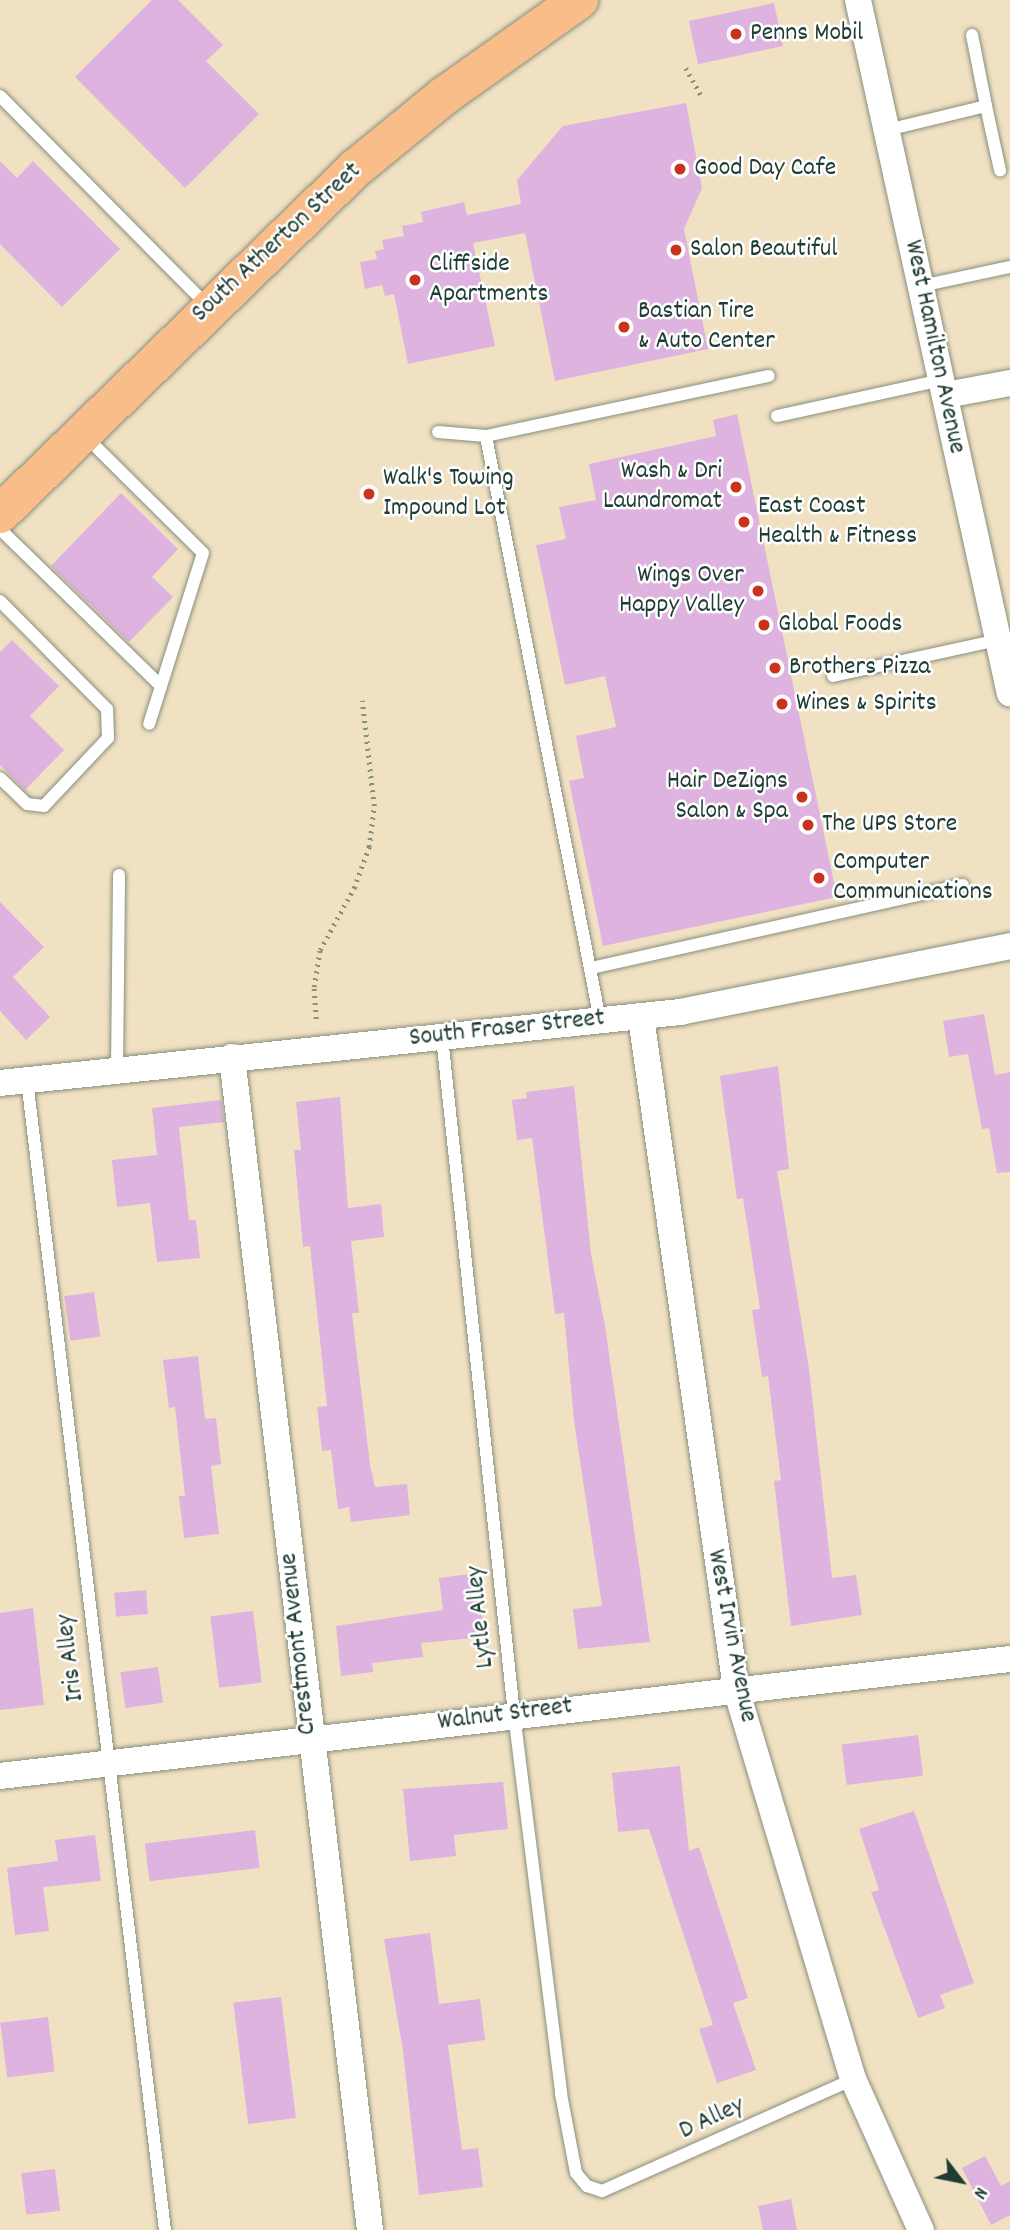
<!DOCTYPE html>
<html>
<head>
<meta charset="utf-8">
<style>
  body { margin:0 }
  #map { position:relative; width:1010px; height:2230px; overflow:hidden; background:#f1e1c3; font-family:Dekko,sans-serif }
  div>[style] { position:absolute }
  .building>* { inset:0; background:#deb3df; transform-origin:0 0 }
  .path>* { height:4.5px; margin-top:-2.25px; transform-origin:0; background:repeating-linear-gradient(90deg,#888f7c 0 2px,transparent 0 7px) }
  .roads { filter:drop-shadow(0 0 2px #888f7c) drop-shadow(0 0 2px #888f7c) }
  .service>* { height:12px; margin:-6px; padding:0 6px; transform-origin:6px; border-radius:6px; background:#fff }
  .minor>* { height:26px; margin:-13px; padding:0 13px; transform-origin:13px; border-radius:13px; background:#fff }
  .primary>* { height:38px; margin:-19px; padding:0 19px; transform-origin:19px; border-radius:19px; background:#f8bd89 }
  .dots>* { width:19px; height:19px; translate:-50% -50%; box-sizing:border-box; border:4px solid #fff; border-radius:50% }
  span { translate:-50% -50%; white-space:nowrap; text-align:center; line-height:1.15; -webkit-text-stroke:5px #fff; paint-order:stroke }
  .poi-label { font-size:26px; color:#1f3d34 }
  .left { translate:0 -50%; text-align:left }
  .right { translate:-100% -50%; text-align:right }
  .street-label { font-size:26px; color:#1f3d34 }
  .north { position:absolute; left:926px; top:2146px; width:70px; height:70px; -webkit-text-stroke:5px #fff; paint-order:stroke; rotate:122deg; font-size:19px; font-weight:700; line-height:28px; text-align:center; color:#1f3d34 }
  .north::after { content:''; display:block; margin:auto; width:24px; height:32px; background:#1f3d34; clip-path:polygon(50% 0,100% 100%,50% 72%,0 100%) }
</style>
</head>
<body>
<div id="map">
  <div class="building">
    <div style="clip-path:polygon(152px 0,178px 0,223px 45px,206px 61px,259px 114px,185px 188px,75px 77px)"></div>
    <div style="left:774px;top:3px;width:44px;height:87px;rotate:78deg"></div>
    <div style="clip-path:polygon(686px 103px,702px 188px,684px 229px,708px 349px,555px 381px,525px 233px,473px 243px,495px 346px,408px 364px,394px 294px,385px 296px,382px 285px,365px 289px,360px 262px,377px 259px,375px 251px,384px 249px,382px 240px,404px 236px,402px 226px,423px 222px,421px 212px,464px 202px,467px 215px,521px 204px,517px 180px,563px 126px)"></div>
    <div style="clip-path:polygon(0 161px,17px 178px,33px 161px,120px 249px,62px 307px,0 244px)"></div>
    <div style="clip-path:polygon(737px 414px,837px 897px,603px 946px,569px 781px,584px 778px,576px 736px,616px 727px,605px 676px,565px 685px,536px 545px,566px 539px,559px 507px,596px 500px,589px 464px,716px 436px,713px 420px)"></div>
    <div style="clip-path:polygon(121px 493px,178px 549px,152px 577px,173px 597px,129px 642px,51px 566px)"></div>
    <div style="clip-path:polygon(12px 640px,59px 686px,30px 716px,64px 750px,25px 790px,0 765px,0 652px)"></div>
    <div style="clip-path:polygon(0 902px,44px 947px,13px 977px,50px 1017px,26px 1040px,0 1011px)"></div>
    <div style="clip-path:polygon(984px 1014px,995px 1075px,1010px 1072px,1010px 1172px,997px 1173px,989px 1128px,982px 1129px,968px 1054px,949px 1057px,943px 1021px)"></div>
    <div style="clip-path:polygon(778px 1066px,789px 1169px,777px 1171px,809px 1369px,832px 1578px,856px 1575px,862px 1615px,791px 1626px,774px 1481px,781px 1480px,768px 1376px,762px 1377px,752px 1310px,760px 1309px,743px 1198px,737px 1199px,720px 1076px)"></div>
    <div style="clip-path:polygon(574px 1086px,591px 1254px,605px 1326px,650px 1642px,578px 1649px,573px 1609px,602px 1606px,574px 1421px,564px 1313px,555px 1314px,532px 1138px,517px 1140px,512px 1100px,527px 1098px,526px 1092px)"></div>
    <div style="clip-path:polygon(340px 1097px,348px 1208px,381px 1204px,384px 1237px,351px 1241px,359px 1313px,352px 1313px,370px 1465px,375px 1487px,407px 1484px,410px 1515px,351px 1522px,349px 1507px,338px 1509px,331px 1450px,322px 1451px,317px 1407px,327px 1406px,310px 1246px,303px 1247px,294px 1150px,301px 1150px,296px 1102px)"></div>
    <div style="clip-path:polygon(221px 1100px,224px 1122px,179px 1127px,189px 1220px,196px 1220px,200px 1258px,157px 1262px,150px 1203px,117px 1207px,112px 1160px,157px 1155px,152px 1108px)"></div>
    <div style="left:94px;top:1292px;width:45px;height:30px;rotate:82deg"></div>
    <div style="clip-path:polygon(198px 1356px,205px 1419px,216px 1418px,221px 1464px,211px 1466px,219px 1534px,184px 1538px,179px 1496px,185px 1496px,175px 1407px,169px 1408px,163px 1360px)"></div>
    <div style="clip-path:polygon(477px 1573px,484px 1637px,421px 1643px,423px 1657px,372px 1663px,373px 1672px,341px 1676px,336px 1626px,443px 1610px,439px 1578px)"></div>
    <div style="left:146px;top:1590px;width:24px;height:32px;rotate:85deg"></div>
    <div style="clip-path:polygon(33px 1608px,44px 1705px,0 1710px,0 1613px)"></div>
    <div style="left:253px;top:1611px;width:72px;height:43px;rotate:83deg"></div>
    <div style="left:158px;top:1667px;width:36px;height:38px;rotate:82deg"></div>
    <div style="left:918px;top:1735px;width:41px;height:77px;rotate:83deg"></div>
    <div style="clip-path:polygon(680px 1766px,689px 1851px,699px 1847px,748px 1998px,733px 2003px,756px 2070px,717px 2083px,699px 2029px,713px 2025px,649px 1829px,618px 1832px,612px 1773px)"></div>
    <div style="clip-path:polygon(503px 1782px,508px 1829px,454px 1835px,456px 1856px,410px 1861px,403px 1789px)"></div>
    <div style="clip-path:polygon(914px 1811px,974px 1983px,940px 1995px,945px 2008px,918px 2018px,871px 1892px,879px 1890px,859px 1829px)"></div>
    <div style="left:255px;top:1830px;width:38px;height:111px;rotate:83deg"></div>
    <div style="clip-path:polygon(95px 1835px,101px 1881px,43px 1887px,49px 1931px,15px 1935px,7px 1868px,58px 1861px,55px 1840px)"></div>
    <div style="clip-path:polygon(430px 1933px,439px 2004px,480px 1999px,485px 2040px,448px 2045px,462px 2150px,478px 2148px,483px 2187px,419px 2195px,403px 2051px,384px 1939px)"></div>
    <div style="left:281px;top:1997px;width:122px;height:48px;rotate:83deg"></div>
    <div style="left:48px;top:2017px;width:55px;height:48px;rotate:83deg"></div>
    <div style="clip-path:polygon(985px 2156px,1001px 2186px,1010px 2181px,1010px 2215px,991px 2225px,962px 2168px)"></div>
    <div style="left:55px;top:2169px;width:42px;height:34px;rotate:83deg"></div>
    <div style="clip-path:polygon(791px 2199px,797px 2230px,763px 2230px,758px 2206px)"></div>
  </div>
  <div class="path">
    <div style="left:686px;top:68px;width:33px;rotate:61deg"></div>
    <div style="left:316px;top:1019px;width:32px;rotate:-94deg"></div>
    <div style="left:314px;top:987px;width:37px;rotate:-81deg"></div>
    <div style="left:320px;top:950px;width:71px;rotate:-61.3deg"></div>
    <div style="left:354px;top:888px;width:44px;rotate:-69.9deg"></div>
    <div style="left:369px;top:847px;width:41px;rotate:-83deg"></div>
    <div style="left:374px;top:806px;width:106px;rotate:-96.5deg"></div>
  </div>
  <div class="roads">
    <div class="service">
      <div style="left:972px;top:35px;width:72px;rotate:78.8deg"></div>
      <div style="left:0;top:96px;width:297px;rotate:45.3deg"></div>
      <div style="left:887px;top:130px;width:102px;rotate:-13.6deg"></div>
      <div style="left:986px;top:106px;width:66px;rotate:77.7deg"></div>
      <div style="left:921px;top:286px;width:91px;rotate:-12.1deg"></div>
      <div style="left:777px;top:416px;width:169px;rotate:-12.3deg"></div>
      <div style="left:438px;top:432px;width:48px;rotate:4.8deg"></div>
      <div style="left:87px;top:438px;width:163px;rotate:44.8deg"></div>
      <div style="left:203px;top:553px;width:179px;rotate:107.5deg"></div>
      <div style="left:0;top:529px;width:225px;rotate:44.3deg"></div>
      <div style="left:0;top:601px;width:152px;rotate:45.3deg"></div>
      <div style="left:107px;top:709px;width:29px;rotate:88deg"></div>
      <div style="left:108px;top:738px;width:93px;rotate:133.3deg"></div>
      <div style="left:44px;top:806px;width:17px;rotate:-173deg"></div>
      <div style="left:27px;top:804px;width:37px;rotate:-136deg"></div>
      <div style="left:833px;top:676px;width:169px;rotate:-12.3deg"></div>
      <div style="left:591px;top:968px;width:381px;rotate:-12.6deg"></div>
      <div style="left:600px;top:1020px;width:595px;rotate:-101.05deg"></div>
      <div style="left:486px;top:436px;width:289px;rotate:-12deg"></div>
      <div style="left:442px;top:1037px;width:681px;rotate:83.93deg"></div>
      <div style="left:514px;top:1714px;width:383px;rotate:82.9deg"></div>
      <div style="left:561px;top:2094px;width:80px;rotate:79.2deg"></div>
      <div style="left:576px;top:2173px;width:17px;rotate:50deg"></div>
      <div style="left:587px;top:2186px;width:16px;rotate:18deg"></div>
      <div style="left:602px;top:2191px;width:275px;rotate:-24deg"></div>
      <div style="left:117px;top:1070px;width:195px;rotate:-89.4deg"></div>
      <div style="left:27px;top:1080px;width:1158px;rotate:83.16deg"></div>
    </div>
    <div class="minor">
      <div style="left:858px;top:0;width:710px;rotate:77.65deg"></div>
      <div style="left:946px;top:395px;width:65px;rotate:-10.6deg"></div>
      <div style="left:641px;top:1017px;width:679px;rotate:81.95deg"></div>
      <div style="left:736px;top:1689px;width:407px;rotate:73.3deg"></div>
      <div style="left:853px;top:2079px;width:166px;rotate:65.8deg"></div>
      <div style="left:232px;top:1057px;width:1181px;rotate:83.29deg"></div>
      <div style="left:0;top:1083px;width:684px;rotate:-5.96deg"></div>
      <div style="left:680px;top:1012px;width:337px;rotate:-11.3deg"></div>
      <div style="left:0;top:1776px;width:1017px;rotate:-6.61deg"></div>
    </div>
    <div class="primary">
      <div style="left:0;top:514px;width:496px;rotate:-44.2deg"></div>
      <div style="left:356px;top:168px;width:114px;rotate:-39.3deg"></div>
      <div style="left:444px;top:96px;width:166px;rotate:-35.4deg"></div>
    </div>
  </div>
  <div class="dots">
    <div style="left:736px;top:34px;background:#c8321e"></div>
    <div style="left:680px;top:169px;background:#c8321e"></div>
    <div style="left:676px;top:250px;background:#c8321e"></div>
    <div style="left:415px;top:280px;background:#c8321e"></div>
    <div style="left:624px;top:327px;background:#c8321e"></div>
    <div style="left:736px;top:487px;background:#c8321e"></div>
    <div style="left:369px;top:494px;background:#c8321e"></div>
    <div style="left:744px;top:522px;background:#c8321e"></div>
    <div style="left:758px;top:591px;background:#c8321e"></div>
    <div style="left:764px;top:625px;background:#c8321e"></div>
    <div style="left:775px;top:668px;background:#c8321e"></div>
    <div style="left:782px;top:704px;background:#c8321e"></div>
    <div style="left:802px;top:797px;background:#c8321e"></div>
    <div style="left:808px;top:825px;background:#c8321e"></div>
    <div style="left:819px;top:878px;background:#c8321e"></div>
  </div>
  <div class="poi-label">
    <span class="left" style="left:750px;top:34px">Penns Mobil</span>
    <span class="left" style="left:694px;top:169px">Good Day Cafe</span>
    <span class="left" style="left:690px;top:250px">Salon Beautiful</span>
    <span class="left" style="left:429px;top:280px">Cliffside<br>Apartments</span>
    <span class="left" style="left:638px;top:327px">Bastian Tire<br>&amp; Auto Center</span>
    <span class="right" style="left:722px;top:487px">Wash &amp; Dri<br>Laundromat</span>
    <span class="left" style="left:383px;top:494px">Walk's Towing<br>Impound Lot</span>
    <span class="left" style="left:758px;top:522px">East Coast<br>Health &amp; Fitness</span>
    <span class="right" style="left:744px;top:591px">Wings Over<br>Happy Valley</span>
    <span class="left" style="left:778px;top:625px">Global Foods</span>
    <span class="left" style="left:789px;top:668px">Brothers Pizza</span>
    <span class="left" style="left:796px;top:704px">Wines &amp; Spirits</span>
    <span class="right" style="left:788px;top:797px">Hair DeZigns<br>Salon &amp; Spa</span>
    <span class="left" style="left:822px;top:825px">The UPS Store</span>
    <span class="left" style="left:833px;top:878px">Computer<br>Communications</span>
  </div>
  <div class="street-label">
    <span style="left:277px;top:243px;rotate:-43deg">South Atherton Street</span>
    <span style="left:934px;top:347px;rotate:78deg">West Hamilton Avenue</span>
    <span style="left:507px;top:1029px;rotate:-6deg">South Fraser Street</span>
    <span style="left:481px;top:1617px;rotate:-96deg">Lytle Alley</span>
    <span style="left:731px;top:1636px;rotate:79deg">West Irvin Avenue</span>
    <span style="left:299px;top:1644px;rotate:-96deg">Crestmont Avenue</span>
    <span style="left:71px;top:1658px;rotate:-97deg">Iris Alley</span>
    <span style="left:505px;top:1715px;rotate:-7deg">Walnut Street</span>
    <span style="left:712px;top:2119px;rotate:-25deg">D Alley</span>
  </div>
  <div class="north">N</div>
</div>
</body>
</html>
